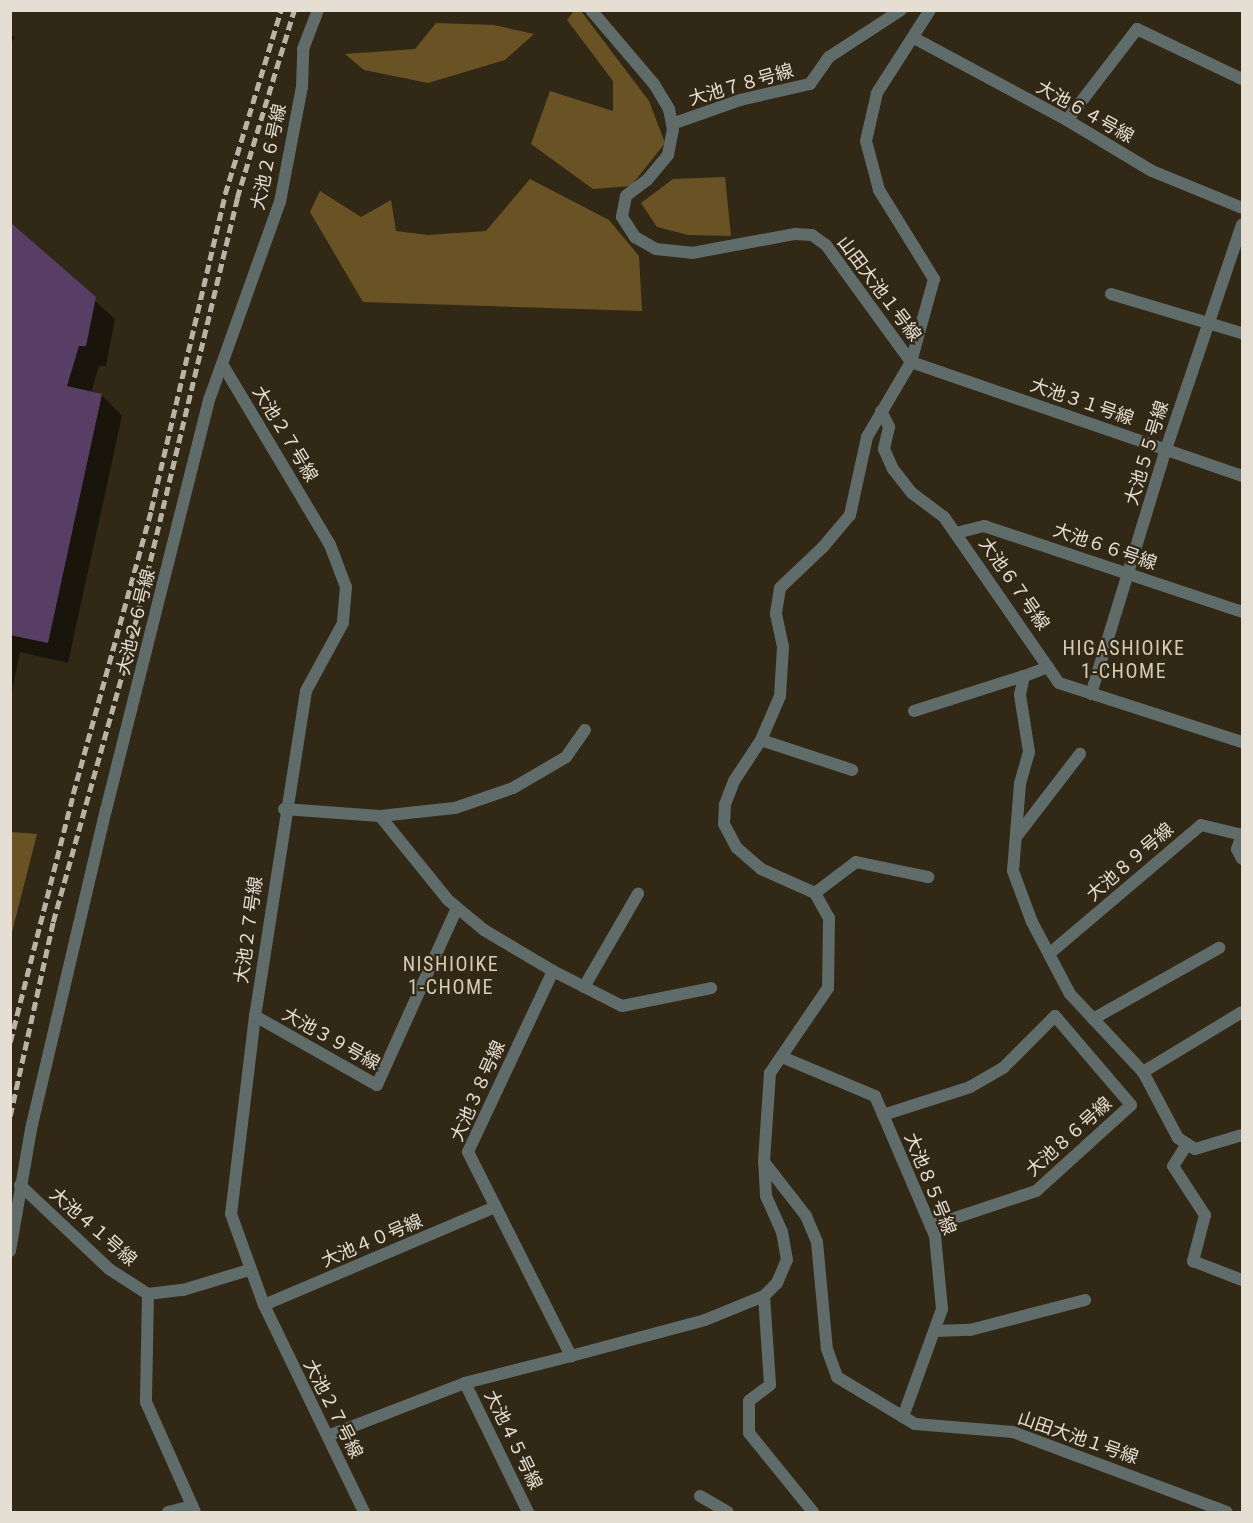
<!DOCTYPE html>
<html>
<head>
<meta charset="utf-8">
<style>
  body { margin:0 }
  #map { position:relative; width:1253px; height:1523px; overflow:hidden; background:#322816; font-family:"Roboto Condensed","Noto Sans JP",sans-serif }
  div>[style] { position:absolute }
  .forest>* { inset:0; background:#695324 }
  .shadow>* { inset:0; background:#0007 }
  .building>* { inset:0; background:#583e65 }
  .street>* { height:12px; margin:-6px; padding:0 6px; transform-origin:6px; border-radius:6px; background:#606c6a }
  .rail>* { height:4.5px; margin-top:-2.25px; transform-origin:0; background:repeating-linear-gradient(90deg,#b9b2a5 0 9px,transparent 0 13.5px) }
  span { translate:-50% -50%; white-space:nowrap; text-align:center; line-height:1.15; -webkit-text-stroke:4.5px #322816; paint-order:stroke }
  .street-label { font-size:18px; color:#e4ded3 }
  .neighbourhood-label { font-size:20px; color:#d7cbb4; letter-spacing:1.5px }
  .frame { position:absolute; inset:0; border:12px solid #e4ded3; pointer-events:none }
</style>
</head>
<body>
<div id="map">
  <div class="forest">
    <div style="clip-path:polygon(574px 11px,581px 11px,649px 101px,665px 143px,631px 186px,593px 189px,531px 144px,550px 91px,613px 111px,613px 81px,567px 20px)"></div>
    <div style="clip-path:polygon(436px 23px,494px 25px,534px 34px,505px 60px,428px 83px,364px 70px,345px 54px,415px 49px)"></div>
    <div style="clip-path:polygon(725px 177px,731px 236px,688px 235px,657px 227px,641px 203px,673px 179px)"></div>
    <div style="clip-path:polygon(530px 179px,609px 220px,639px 256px,642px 311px,363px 302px,310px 212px,320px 191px,361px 217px,391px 200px,396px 231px,428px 235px,486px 231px)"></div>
    <div style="clip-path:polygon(11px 832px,37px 834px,11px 936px,10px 832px)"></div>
  </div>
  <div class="shadow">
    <div style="clip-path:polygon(10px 33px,15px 38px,10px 43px)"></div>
    <div style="clip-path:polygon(10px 224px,115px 319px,106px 366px,99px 366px,91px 393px,102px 395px,122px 416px,68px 663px,20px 652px,10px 700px)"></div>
  </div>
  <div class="building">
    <div style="clip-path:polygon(10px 222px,96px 297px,86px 346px,79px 346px,67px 386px,102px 394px,48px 643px,10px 635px)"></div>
  </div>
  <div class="street">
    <div style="left:591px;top:10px;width:97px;rotate:49.6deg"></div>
    <div style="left:654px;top:84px;width:29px;rotate:59deg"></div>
    <div style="left:669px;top:109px;width:20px;rotate:79deg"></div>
    <div style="left:673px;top:129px;width:26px;rotate:101deg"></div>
    <div style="left:668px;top:155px;width:33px;rotate:130deg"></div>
    <div style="left:647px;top:180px;width:26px;rotate:143deg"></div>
    <div style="left:626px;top:196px;width:21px;rotate:101deg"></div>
    <div style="left:622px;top:217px;width:24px;rotate:57deg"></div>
    <div style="left:635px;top:237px;width:24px;rotate:30deg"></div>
    <div style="left:656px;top:249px;width:36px;rotate:6deg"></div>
    <div style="left:692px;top:253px;width:105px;rotate:-10.5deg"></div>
    <div style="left:795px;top:234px;width:17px;rotate:3deg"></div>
    <div style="left:812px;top:235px;width:17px;rotate:36deg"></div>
    <div style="left:826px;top:245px;width:145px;rotate:54deg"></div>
    <div style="left:911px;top:362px;width:87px;rotate:120.4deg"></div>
    <div style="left:867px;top:437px;width:80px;rotate:102.3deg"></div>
    <div style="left:850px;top:515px;width:42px;rotate:130.2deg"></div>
    <div style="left:823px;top:547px;width:59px;rotate:136.4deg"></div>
    <div style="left:780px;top:588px;width:26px;rotate:99deg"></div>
    <div style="left:776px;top:614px;width:34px;rotate:78deg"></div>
    <div style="left:783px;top:647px;width:49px;rotate:93.5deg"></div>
    <div style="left:780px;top:696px;width:48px;rotate:113.4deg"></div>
    <div style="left:761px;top:740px;width:49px;rotate:123.4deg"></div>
    <div style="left:734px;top:781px;width:26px;rotate:111deg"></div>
    <div style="left:725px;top:805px;width:19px;rotate:93deg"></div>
    <div style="left:724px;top:824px;width:27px;rotate:62deg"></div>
    <div style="left:737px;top:848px;width:32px;rotate:41deg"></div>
    <div style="left:761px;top:869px;width:59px;rotate:24deg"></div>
    <div style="left:815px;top:893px;width:29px;rotate:61deg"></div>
    <div style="left:829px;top:918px;width:70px;rotate:90.8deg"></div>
    <div style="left:828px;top:988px;width:103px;rotate:124.3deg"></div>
    <div style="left:770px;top:1073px;width:89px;rotate:93.9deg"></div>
    <div style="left:764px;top:1162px;width:68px;rotate:52.1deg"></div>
    <div style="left:806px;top:1216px;width:28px;rotate:67deg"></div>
    <div style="left:817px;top:1242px;width:107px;rotate:84.7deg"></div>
    <div style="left:827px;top:1349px;width:30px;rotate:70deg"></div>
    <div style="left:837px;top:1377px;width:91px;rotate:31.1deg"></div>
    <div style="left:915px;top:1424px;width:98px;rotate:4.7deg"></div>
    <div style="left:1013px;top:1432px;width:228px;rotate:20.5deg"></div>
    <div style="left:930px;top:10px;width:98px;rotate:122.6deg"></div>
    <div style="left:877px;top:93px;width:49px;rotate:102.9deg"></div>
    <div style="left:866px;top:141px;width:51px;rotate:75.1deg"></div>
    <div style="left:879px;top:190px;width:105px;rotate:58.3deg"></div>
    <div style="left:934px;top:279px;width:86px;rotate:105.5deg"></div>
    <div style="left:911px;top:362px;width:350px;rotate:19deg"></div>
    <div style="left:914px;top:38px;width:174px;rotate:28.2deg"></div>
    <div style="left:1067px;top:120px;width:99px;rotate:31deg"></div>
    <div style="left:1152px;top:171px;width:97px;rotate:22.3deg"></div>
    <div style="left:1067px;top:120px;width:115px;rotate:-52.4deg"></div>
    <div style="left:1137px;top:29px;width:116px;rotate:25.5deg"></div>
    <div style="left:672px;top:124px;width:72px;rotate:-19.4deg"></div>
    <div style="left:740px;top:100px;width:72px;rotate:-12.9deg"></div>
    <div style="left:810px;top:84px;width:33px;rotate:-55deg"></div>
    <div style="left:829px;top:57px;width:86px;rotate:-33.1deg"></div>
    <div style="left:1111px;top:294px;width:137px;rotate:16.6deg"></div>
    <div style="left:224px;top:367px;width:207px;rotate:59.2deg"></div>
    <div style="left:330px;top:545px;width:45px;rotate:69.1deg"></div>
    <div style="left:346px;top:587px;width:36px;rotate:95deg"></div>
    <div style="left:343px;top:623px;width:77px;rotate:118.6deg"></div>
    <div style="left:306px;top:691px;width:329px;rotate:98.9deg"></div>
    <div style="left:255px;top:1016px;width:199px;rotate:96.9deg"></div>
    <div style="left:231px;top:1214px;width:97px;rotate:70.1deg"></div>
    <div style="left:264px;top:1305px;width:230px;rotate:64.2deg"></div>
    <div style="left:881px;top:411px;width:18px;rotate:63deg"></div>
    <div style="left:889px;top:427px;width:23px;rotate:103deg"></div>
    <div style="left:884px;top:449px;width:22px;rotate:66deg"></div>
    <div style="left:893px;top:469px;width:31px;rotate:52deg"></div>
    <div style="left:912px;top:493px;width:40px;rotate:37deg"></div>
    <div style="left:944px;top:517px;width:202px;rotate:55.3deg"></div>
    <div style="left:1059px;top:683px;width:192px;rotate:17.9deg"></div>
    <div style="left:956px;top:533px;width:29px;rotate:-14deg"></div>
    <div style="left:984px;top:526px;width:272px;rotate:18.4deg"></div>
    <div style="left:1048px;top:667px;width:26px;rotate:159deg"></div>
    <div style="left:1024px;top:676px;width:19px;rotate:102deg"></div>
    <div style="left:1020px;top:695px;width:58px;rotate:81deg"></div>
    <div style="left:1029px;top:752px;width:33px;rotate:106deg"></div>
    <div style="left:1020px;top:784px;width:87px;rotate:94.6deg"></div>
    <div style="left:1013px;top:871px;width:54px;rotate:69.6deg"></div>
    <div style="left:1032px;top:922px;width:81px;rotate:62.2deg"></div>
    <div style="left:1070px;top:994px;width:107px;rotate:46.9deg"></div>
    <div style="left:1091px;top:694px;width:256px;rotate:-73deg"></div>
    <div style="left:1166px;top:449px;width:237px;rotate:-71.3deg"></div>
    <div style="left:914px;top:711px;width:115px;rotate:-17.7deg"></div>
    <div style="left:761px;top:740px;width:96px;rotate:18.2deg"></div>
    <div style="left:284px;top:809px;width:96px;rotate:4.2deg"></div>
    <div style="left:380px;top:816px;width:108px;rotate:51deg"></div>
    <div style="left:448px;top:900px;width:47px;rotate:39.8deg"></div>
    <div style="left:484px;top:930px;width:80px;rotate:30.7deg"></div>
    <div style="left:553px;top:971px;width:200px;rotate:115.2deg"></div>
    <div style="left:468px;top:1152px;width:229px;rotate:63.2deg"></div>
    <div style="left:571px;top:1356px;width:109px;rotate:165.7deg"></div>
    <div style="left:465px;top:1383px;width:147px;rotate:158.9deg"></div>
    <div style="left:380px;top:816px;width:75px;rotate:-6.1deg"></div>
    <div style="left:455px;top:808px;width:61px;rotate:-19deg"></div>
    <div style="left:513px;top:788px;width:61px;rotate:-30.3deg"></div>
    <div style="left:566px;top:757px;width:33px;rotate:-55deg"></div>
    <div style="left:1242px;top:834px;width:16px;rotate:108deg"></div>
    <div style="left:1237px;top:849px;width:11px;rotate:63deg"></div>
    <div style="left:1016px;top:837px;width:105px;rotate:-52.4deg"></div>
    <div style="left:815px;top:893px;width:51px;rotate:-37.1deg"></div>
    <div style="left:856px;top:862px;width:74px;rotate:11.8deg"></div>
    <div style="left:1049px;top:954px;width:199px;rotate:-40.3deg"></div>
    <div style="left:1201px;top:825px;width:42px;rotate:13.7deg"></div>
    <div style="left:553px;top:971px;width:77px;rotate:26.9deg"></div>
    <div style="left:622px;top:1006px;width:91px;rotate:-11.4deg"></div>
    <div style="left:584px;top:987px;width:108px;rotate:-59.9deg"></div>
    <div style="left:1242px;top:1012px;width:116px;rotate:148.8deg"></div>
    <div style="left:1143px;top:1072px;width:75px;rotate:62.1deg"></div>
    <div style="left:1178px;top:1138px;width:20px;rotate:33deg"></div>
    <div style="left:1195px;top:1149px;width:49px;rotate:-16.6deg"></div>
    <div style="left:255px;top:1016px;width:140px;rotate:29.5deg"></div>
    <div style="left:377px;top:1085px;width:194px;rotate:-65.7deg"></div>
    <div style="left:1093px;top:1019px;width:145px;rotate:-29.4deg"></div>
    <div style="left:782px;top:1057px;width:101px;rotate:22.8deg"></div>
    <div style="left:875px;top:1096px;width:152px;rotate:66.8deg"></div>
    <div style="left:935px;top:1236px;width:73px;rotate:84.5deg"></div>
    <div style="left:942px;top:1309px;width:115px;rotate:109.9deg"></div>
    <div style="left:883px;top:1115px;width:91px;rotate:-17.8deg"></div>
    <div style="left:970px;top:1087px;width:39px;rotate:-30deg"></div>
    <div style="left:1004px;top:1067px;width:72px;rotate:-45deg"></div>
    <div style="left:1055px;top:1016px;width:117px;rotate:49.5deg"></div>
    <div style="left:1131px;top:1105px;width:128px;rotate:137.8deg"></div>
    <div style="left:1036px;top:1191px;width:111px;rotate:161.6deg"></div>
    <div style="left:1187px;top:1144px;width:26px;rotate:122deg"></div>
    <div style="left:1173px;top:1166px;width:59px;rotate:56.9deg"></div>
    <div style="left:1205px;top:1215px;width:48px;rotate:104.6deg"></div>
    <div style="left:1193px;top:1261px;width:53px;rotate:21.2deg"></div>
    <div style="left:20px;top:1185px;width:122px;rotate:43.3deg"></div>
    <div style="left:109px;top:1269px;width:46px;rotate:32.7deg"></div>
    <div style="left:148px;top:1294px;width:35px;rotate:-7deg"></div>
    <div style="left:183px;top:1290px;width:69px;rotate:-16.9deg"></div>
    <div style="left:10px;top:1251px;width:124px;rotate:-80.2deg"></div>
    <div style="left:31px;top:1129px;width:328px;rotate:-76.8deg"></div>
    <div style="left:106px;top:810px;width:423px;rotate:-75.9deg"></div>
    <div style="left:209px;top:400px;width:210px;rotate:-70.3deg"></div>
    <div style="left:280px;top:202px;width:117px;rotate:-79.2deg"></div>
    <div style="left:302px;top:87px;width:38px;rotate:-88deg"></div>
    <div style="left:303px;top:49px;width:42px;rotate:-69deg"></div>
    <div style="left:148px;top:1294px;width:108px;rotate:91.1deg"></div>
    <div style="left:146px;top:1402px;width:120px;rotate:66deg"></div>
    <div style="left:764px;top:1296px;width:89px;rotate:86.1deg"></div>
    <div style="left:770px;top:1385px;width:26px;rotate:143deg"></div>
    <div style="left:749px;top:1401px;width:32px;rotate:90deg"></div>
    <div style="left:749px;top:1433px;width:102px;rotate:51deg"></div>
    <div style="left:264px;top:1305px;width:249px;rotate:-23deg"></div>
    <div style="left:935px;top:1331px;width:35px;rotate:-2deg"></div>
    <div style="left:970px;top:1330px;width:119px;rotate:-14.6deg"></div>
    <div style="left:571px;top:1356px;width:139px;rotate:-15deg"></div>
    <div style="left:705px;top:1320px;width:64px;rotate:-22.1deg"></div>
    <div style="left:764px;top:1296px;width:18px;rotate:-45deg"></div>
    <div style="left:777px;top:1283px;width:25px;rotate:-67deg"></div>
    <div style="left:787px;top:1260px;width:28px;rotate:-100deg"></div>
    <div style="left:782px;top:1232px;width:39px;rotate:-114deg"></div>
    <div style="left:766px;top:1196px;width:34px;rotate:-93deg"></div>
    <div style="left:465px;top:1383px;width:144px;rotate:64deg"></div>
    <div style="left:700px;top:1496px;width:32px;rotate:30deg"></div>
    <div style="left:168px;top:1512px;width:25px;rotate:-14deg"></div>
  </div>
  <div class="rail">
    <div style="left:10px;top:1042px;width:256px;rotate:-75.7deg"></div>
    <div style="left:73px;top:794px;width:295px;rotate:-74.6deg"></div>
    <div style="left:151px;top:510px;width:325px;rotate:-76.8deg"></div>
    <div style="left:225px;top:194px;width:192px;rotate:-73.1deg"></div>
    <div style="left:10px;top:1116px;width:199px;rotate:-77.5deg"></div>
    <div style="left:53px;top:922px;width:279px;rotate:-74.4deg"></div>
    <div style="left:128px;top:653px;width:468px;rotate:-76.5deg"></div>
    <div style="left:237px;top:198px;width:196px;rotate:-73.1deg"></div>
  </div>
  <div class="street-label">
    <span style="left:741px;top:85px;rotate:-16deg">大池７８号線</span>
    <span style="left:1085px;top:112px;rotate:29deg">大池６４号線</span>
    <span style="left:269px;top:157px;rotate:-78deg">大池２６号線</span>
    <span style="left:879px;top:289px;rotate:53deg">山田大池１号線</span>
    <span style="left:1082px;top:402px;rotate:19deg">大池３１号線</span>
    <span style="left:285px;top:434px;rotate:59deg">大池２７号線</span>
    <span style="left:1147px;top:453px;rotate:-73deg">大池５５号線</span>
    <span style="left:1105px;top:547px;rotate:19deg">大池６６号線</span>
    <span style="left:1014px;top:584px;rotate:55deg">大池６７号線</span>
    <span style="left:136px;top:622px;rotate:-76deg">大池２６号線</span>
    <span style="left:1130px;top:862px;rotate:-41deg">大池８９号線</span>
    <span style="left:249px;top:930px;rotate:-82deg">大池２７号線</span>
    <span style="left:331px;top:1039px;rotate:29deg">大池３９号線</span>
    <span style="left:478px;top:1091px;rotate:-66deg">大池３８号線</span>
    <span style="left:1069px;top:1137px;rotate:-42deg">大池８６号線</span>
    <span style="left:930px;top:1184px;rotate:68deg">大池８５号線</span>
    <span style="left:93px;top:1227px;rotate:41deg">大池４１号線</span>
    <span style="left:372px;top:1241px;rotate:-23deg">大池４０号線</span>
    <span style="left:333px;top:1409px;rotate:63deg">大池２７号線</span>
    <span style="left:1078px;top:1438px;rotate:19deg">山田大池１号線</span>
    <span style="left:513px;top:1440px;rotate:64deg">大池４５号線</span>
  </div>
  <div class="neighbourhood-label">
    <span style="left:1124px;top:660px">HIGASHIOIKE<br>1-CHOME</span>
    <span style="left:451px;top:976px">NISHIOIKE<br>1-CHOME</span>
  </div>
  <div class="frame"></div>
</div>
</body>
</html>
